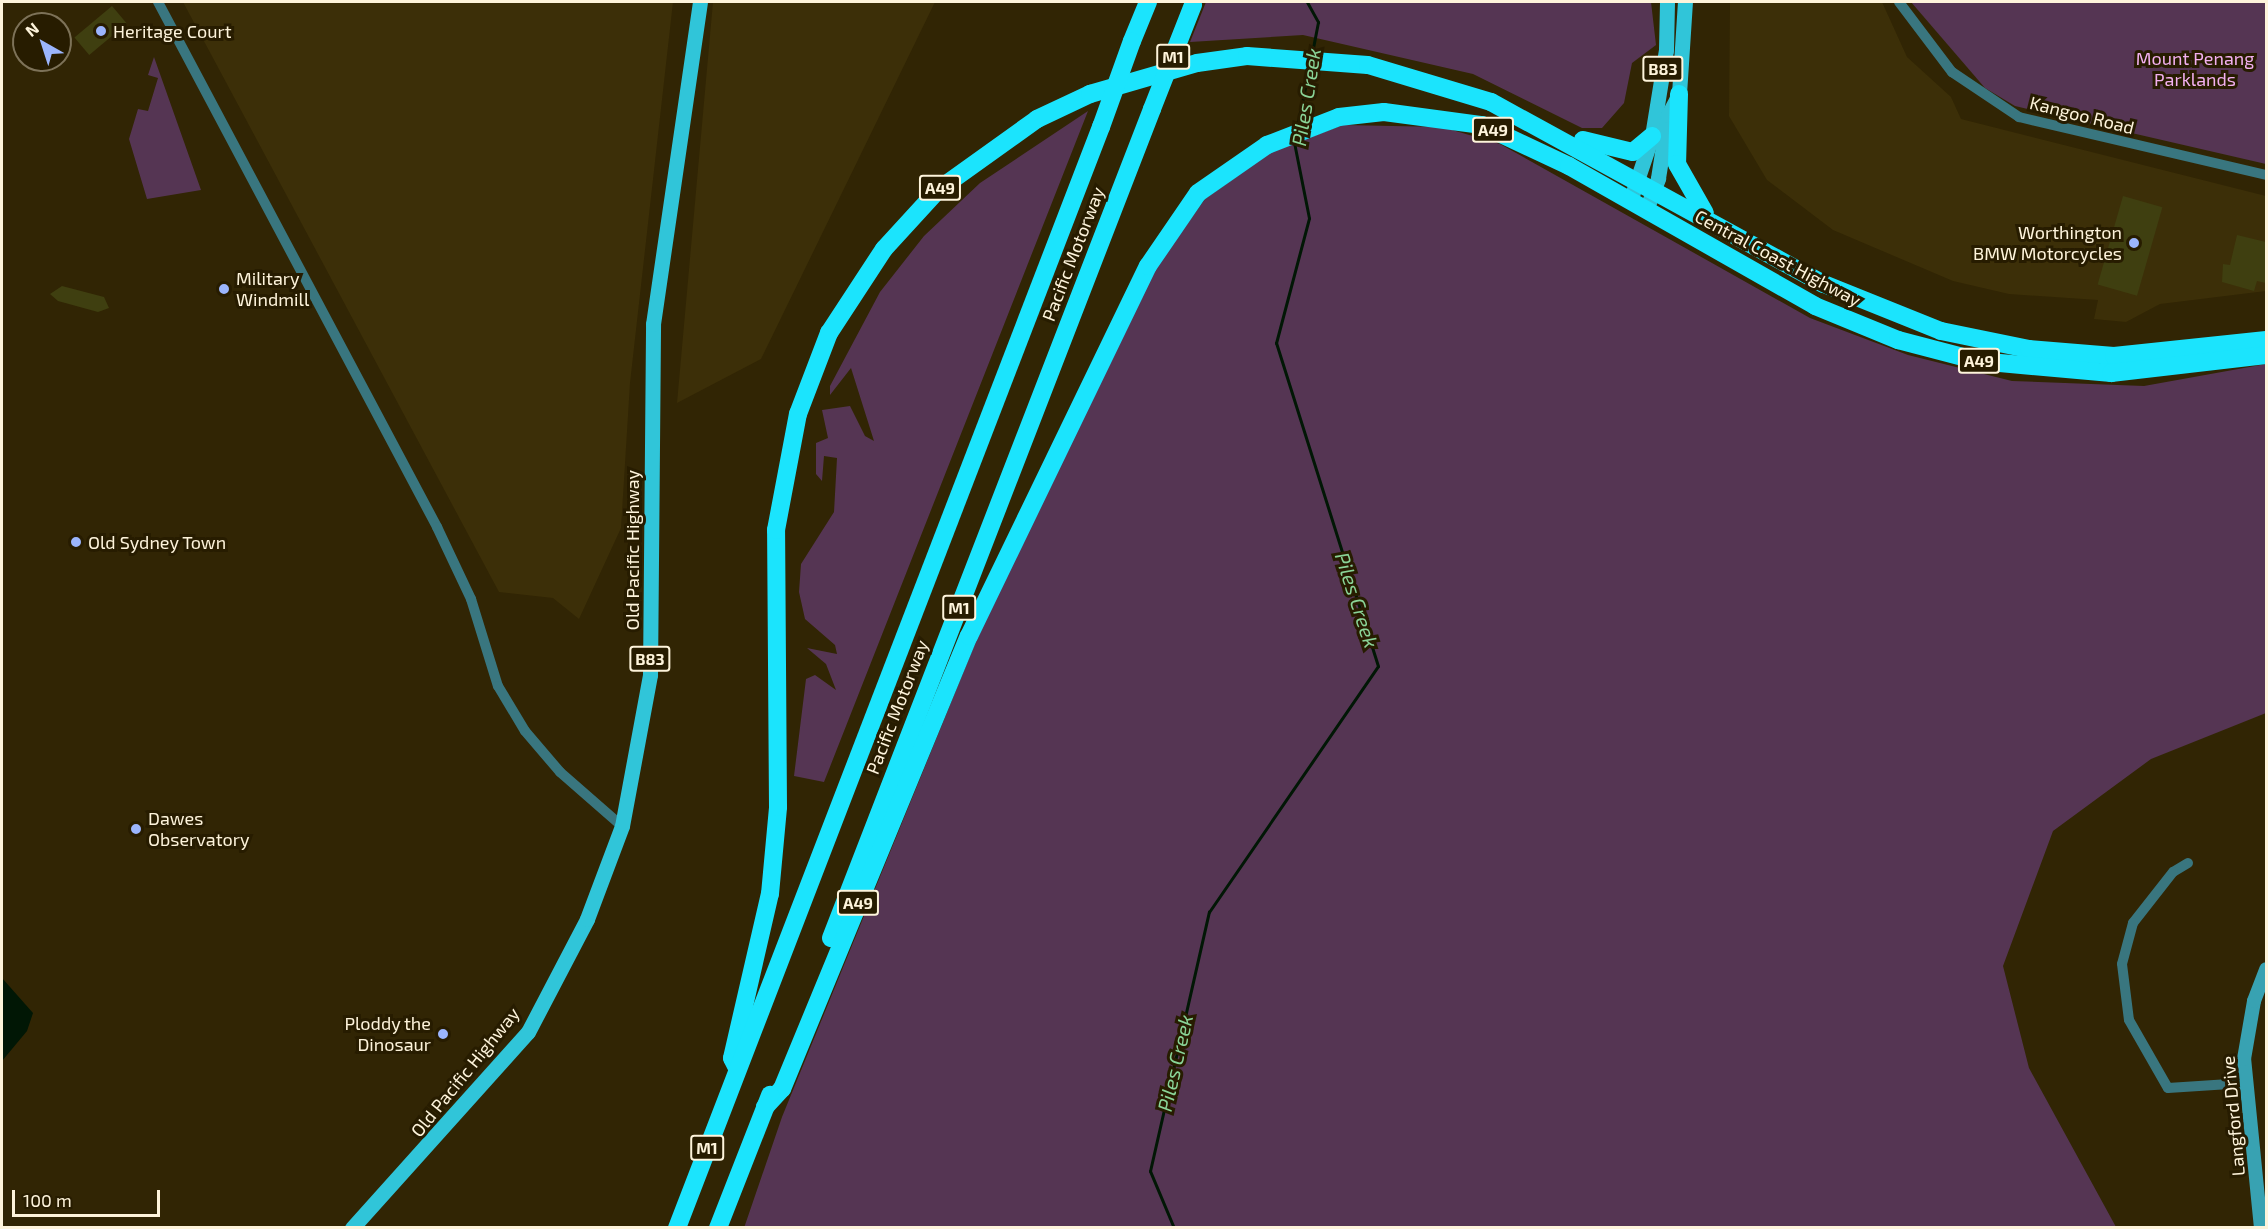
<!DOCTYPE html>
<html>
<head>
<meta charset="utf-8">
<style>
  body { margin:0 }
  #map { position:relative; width:2268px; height:1229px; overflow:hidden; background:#312504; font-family:"Exo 2",sans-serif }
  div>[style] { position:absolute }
  .built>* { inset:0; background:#3c2f08 }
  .green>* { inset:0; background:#553553 }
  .water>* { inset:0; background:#011705 }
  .stream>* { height:3px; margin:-1.5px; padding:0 1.5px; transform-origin:1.5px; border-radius:1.5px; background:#011705 }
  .building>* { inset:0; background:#3f3f10; transform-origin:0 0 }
  .street>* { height:10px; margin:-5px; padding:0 5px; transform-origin:5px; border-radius:5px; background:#39767f }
  .secondary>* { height:14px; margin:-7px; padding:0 7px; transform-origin:7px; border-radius:7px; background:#38a2b2 }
  .primary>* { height:15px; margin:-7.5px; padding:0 7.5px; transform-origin:7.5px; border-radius:7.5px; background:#30c5d9 }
  .highway>* { height:18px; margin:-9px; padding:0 9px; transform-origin:9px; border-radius:9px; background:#1be4fd }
  .highway-bridge>* { height:18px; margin:-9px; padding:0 9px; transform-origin:9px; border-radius:9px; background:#1be4fd }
  .dots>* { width:16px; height:16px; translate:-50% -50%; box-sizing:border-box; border:3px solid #271c00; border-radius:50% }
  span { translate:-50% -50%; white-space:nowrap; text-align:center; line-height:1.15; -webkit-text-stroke:6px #271c00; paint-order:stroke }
  .shield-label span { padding:2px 4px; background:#271c00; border:2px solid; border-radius:4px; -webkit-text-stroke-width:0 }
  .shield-label { font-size:16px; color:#fef4db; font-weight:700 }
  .poi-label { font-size:18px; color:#fef4db }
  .left { translate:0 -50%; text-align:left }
  .right { translate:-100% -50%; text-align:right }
  .park-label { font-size:18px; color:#f3b0ef }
  .street-label { font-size:18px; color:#fef4db }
  .water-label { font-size:20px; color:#8ad497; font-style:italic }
  .frame { position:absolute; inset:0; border:3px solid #fef4db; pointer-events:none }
  .north { position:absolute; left:12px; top:12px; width:60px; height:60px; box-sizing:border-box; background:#271c00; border:2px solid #7d7258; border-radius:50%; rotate:321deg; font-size:16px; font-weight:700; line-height:24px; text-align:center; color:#fef4db }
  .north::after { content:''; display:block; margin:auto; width:21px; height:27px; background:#9bb5fd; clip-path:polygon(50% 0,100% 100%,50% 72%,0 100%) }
  .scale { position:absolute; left:12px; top:1190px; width:148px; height:27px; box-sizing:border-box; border:3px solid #fef4db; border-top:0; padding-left:8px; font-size:18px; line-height:21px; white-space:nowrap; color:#fef4db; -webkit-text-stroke:4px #271c00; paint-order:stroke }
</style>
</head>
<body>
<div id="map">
  <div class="built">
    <div style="clip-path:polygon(183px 2px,673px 2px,630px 383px,621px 528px,579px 619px,553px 598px,499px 592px)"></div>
    <div style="clip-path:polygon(713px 2px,935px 2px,761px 359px,677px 403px)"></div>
    <div style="clip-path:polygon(1730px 2px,1882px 2px,1907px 57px,1951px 97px,1961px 119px,2266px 196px,2266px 291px,2160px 304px,2126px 322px,2094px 319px,2098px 300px,2009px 294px,1953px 281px,1833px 230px,1767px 180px,1729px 116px)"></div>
  </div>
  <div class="green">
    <div style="clip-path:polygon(1206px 2px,1651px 2px,1656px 45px,1632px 63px,1624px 103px,1602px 128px,1582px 128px,1473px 74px,1303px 35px,1190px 42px)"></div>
    <div style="clip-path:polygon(1911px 2px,2266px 2px,2266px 164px,2015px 106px,1985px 88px)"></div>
    <div style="clip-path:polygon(154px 57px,201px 190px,147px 199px,129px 139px,138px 109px,148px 111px,158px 78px,148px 75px)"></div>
    <div style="clip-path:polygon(1088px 111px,824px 782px,794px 776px,806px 679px,815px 675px,836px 690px,826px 664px,807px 648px,837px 654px,835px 645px,805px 619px,799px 592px,801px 564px,834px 512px,837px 458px,824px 456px,822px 481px,816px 474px,816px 443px,828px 438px,822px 410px,850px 406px,865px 436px,874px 441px,851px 368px,830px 395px,830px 386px,880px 292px,924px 236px,980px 183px)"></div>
    <div style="clip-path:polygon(1343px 125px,1442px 127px,1500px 144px,1810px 318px,1908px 355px,2012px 381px,2144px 386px,2266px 364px,2266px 713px,2151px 759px,2053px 831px,2003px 966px,2029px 1068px,2116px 1227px,744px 1228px,782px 1117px,990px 607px,1153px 272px,1205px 199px,1271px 152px)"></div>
  </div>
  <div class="water">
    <div style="clip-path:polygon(2px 978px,33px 1013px,27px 1031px,2px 1061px)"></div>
  </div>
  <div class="stream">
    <div style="left:1307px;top:2px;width:23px;rotate:61deg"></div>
    <div style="left:1318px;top:22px;width:32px;rotate:101deg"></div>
    <div style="left:1297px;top:127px;width:60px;rotate:-78.5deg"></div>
    <div style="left:1174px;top:1228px;width:62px;rotate:-112.8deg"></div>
    <div style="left:1150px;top:1171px;width:266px;rotate:-77.2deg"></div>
    <div style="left:1209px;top:912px;width:298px;rotate:-55.5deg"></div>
    <div style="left:1378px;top:666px;width:339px;rotate:-107.5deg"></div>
    <div style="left:1276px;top:343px;width:129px;rotate:-75.2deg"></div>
    <div style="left:1309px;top:218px;width:77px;rotate:-101.2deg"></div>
  </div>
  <div class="building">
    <div style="left:112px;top:6px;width:23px;height:49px;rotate:50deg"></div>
    <div style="left:2123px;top:196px;width:41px;height:92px;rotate:16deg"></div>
    <div style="clip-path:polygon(2237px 235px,2266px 242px,2266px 283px,2257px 281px,2254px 291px,2222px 282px,2223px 264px,2230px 265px)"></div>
    <div style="clip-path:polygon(62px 286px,104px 297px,109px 308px,98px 312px,58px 301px,50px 294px)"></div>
  </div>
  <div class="street">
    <div style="left:158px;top:2px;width:595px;rotate:62.01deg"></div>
    <div style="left:437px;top:527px;width:80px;rotate:64.7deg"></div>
    <div style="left:471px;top:599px;width:91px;rotate:72.8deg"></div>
    <div style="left:498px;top:686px;width:52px;rotate:59deg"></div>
    <div style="left:525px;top:731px;width:54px;rotate:49.5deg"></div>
    <div style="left:560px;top:772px;width:82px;rotate:41.1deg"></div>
    <div style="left:1899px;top:2px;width:88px;rotate:52.9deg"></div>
    <div style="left:1952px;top:72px;width:81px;rotate:33.9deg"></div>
    <div style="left:2019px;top:117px;width:254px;rotate:13.2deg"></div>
    <div style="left:2188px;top:863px;width:17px;rotate:149deg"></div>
    <div style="left:2173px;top:872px;width:65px;rotate:128.1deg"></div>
    <div style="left:2133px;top:923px;width:42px;rotate:105deg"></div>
    <div style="left:2122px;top:964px;width:56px;rotate:82.9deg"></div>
    <div style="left:2129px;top:1020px;width:78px;rotate:60.2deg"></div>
    <div style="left:2168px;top:1088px;width:77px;rotate:-3.7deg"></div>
  </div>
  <div class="secondary">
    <div style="left:2261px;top:1228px;width:170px;rotate:-95.7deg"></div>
    <div style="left:2244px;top:1059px;width:59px;rotate:-80.2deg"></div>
    <div style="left:2254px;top:1001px;width:34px;rotate:-69deg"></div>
  </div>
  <div class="primary">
    <div style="left:1630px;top:201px;width:69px;rotate:-71.3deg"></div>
    <div style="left:1652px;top:136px;width:87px;rotate:-80.8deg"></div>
    <div style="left:1666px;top:50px;width:48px;rotate:-88.8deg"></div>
    <div style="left:1646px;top:210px;width:34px;rotate:-69deg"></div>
    <div style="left:1658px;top:178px;width:64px;rotate:-81deg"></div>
    <div style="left:1668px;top:115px;width:24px;rotate:-62deg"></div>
    <div style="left:1679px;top:94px;width:92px;rotate:-86.3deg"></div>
    <div style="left:352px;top:1228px;width:263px;rotate:-48.1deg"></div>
    <div style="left:528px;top:1032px;width:127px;rotate:-62.4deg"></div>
    <div style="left:587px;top:919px;width:99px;rotate:-69.4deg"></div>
    <div style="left:622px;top:826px;width:154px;rotate:-79.5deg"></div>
    <div style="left:650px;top:675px;width:351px;rotate:-89.5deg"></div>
    <div style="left:653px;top:324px;width:325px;rotate:-81.7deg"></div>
  </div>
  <div class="highway">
    <div style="left:1132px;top:41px;width:42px;rotate:-67.7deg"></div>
    <div style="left:1679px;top:94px;width:70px;rotate:91.6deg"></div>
    <div style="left:1677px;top:164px;width:56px;rotate:60.3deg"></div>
    <div style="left:1583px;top:140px;width:51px;rotate:13.5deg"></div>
    <div style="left:1633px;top:152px;width:25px;rotate:-40deg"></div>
    <div style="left:831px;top:938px;width:889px;rotate:-68.83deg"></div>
    <div style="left:737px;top:1068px;width:11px;rotate:-117deg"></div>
    <div style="left:732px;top:1058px;width:168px;rotate:-77deg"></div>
    <div style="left:770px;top:894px;width:87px;rotate:-84.7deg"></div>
    <div style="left:778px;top:807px;width:277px;rotate:-90.4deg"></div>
    <div style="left:776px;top:530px;width:118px;rotate:-79.3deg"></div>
    <div style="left:798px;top:414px;width:87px;rotate:-69.1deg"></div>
    <div style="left:829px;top:333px;width:100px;rotate:-56.8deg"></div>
    <div style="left:884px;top:249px;width:80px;rotate:-47.5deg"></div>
    <div style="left:938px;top:190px;width:122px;rotate:-35.6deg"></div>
    <div style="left:1037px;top:119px;width:59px;rotate:-25.3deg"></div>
    <div style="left:1090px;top:94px;width:111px;rotate:-16.2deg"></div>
    <div style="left:1197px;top:63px;width:50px;rotate:-8deg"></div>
    <div style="left:1247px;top:56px;width:121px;rotate:4.3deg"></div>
    <div style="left:1368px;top:65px;width:128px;rotate:16.7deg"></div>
    <div style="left:1491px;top:102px;width:379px;rotate:28.7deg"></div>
    <div style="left:1824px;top:284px;width:126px;rotate:21.9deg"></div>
    <div style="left:1941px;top:331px;width:90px;rotate:11.6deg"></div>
    <div style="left:2029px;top:349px;width:85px;rotate:4.7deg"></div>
    <div style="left:2114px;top:356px;width:153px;rotate:-6deg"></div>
    <div style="left:765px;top:1107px;width:25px;rotate:-47deg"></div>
    <div style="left:782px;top:1089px;width:490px;rotate:-67.6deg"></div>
    <div style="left:969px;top:636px;width:411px;rotate:-64.2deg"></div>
    <div style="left:1148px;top:266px;width:88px;rotate:-55.6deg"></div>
    <div style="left:1198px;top:193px;width:84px;rotate:-34.8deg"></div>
    <div style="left:1267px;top:145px;width:77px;rotate:-21.3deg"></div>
    <div style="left:1339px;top:117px;width:45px;rotate:-6.3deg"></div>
    <div style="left:1384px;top:112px;width:99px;rotate:7.6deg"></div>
    <div style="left:1482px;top:125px;width:96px;rotate:25.2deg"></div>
    <div style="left:1569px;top:166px;width:283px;rotate:29.6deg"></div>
    <div style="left:1815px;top:306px;width:90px;rotate:22.3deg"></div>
    <div style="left:1898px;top:340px;width:83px;rotate:14.7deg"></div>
    <div style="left:1978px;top:361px;width:134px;rotate:5.2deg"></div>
    <div style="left:2111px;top:373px;width:156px;rotate:-6.6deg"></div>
    <div style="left:677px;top:1228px;width:1180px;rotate:-68.94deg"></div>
    <div style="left:718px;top:1228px;width:143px;rotate:-68.6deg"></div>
  </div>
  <div class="highway-bridge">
    <div style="left:1152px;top:109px;width:112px;rotate:-68.5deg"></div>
    <div style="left:1101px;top:127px;width:91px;rotate:-70.2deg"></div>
  </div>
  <div class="dots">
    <div style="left:101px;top:31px;background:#9bb5fd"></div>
    <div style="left:2134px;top:243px;background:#9bb5fd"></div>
    <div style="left:224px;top:289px;background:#9bb5fd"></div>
    <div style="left:76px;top:542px;background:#9bb5fd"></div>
    <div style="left:136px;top:829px;background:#9bb5fd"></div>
    <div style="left:443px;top:1034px;background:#9bb5fd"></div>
  </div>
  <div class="shield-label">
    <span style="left:1173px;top:57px">M1</span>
    <span style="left:1663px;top:69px">B83</span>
    <span style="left:1493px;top:130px">A49</span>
    <span style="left:940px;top:188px">A49</span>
    <span style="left:1979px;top:361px">A49</span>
    <span style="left:959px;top:608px">M1</span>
    <span style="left:650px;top:659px">B83</span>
    <span style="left:858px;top:903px">A49</span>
    <span style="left:707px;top:1148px">M1</span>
  </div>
  <div class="poi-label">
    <span class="left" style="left:113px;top:31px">Heritage Court</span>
    <span class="right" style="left:2122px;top:243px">Worthington<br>BMW Motorcycles</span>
    <span class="left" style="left:236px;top:289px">Military<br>Windmill</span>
    <span class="left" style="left:88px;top:542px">Old Sydney Town</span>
    <span class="left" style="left:148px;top:829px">Dawes<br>Observatory</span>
    <span class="right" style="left:431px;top:1034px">Ploddy the<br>Dinosaur</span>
  </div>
  <div class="park-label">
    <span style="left:2195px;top:69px">Mount Penang<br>Parklands</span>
  </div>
  <div class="street-label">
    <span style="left:2082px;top:115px;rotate:14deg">Kangoo Road</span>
    <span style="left:1073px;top:254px;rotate:-69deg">Pacific Motorway</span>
    <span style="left:1778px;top:258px;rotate:28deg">Central Coast Highway</span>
    <span style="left:632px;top:550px;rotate:-90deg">Old Pacific Highway</span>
    <span style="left:897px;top:707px;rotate:-69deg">Pacific Motorway</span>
    <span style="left:465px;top:1072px;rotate:-51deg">Old Pacific Highway</span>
    <span style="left:2233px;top:1116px;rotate:-95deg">Langford Drive</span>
  </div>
  <div class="water-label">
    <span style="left:1306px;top:97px;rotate:-81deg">Piles Creek</span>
    <span style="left:1357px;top:600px;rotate:72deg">Piles Creek</span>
    <span style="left:1175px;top:1063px;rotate:-77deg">Piles Creek</span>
  </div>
  <div class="frame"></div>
  <div class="north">N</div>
  <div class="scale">100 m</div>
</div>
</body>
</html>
